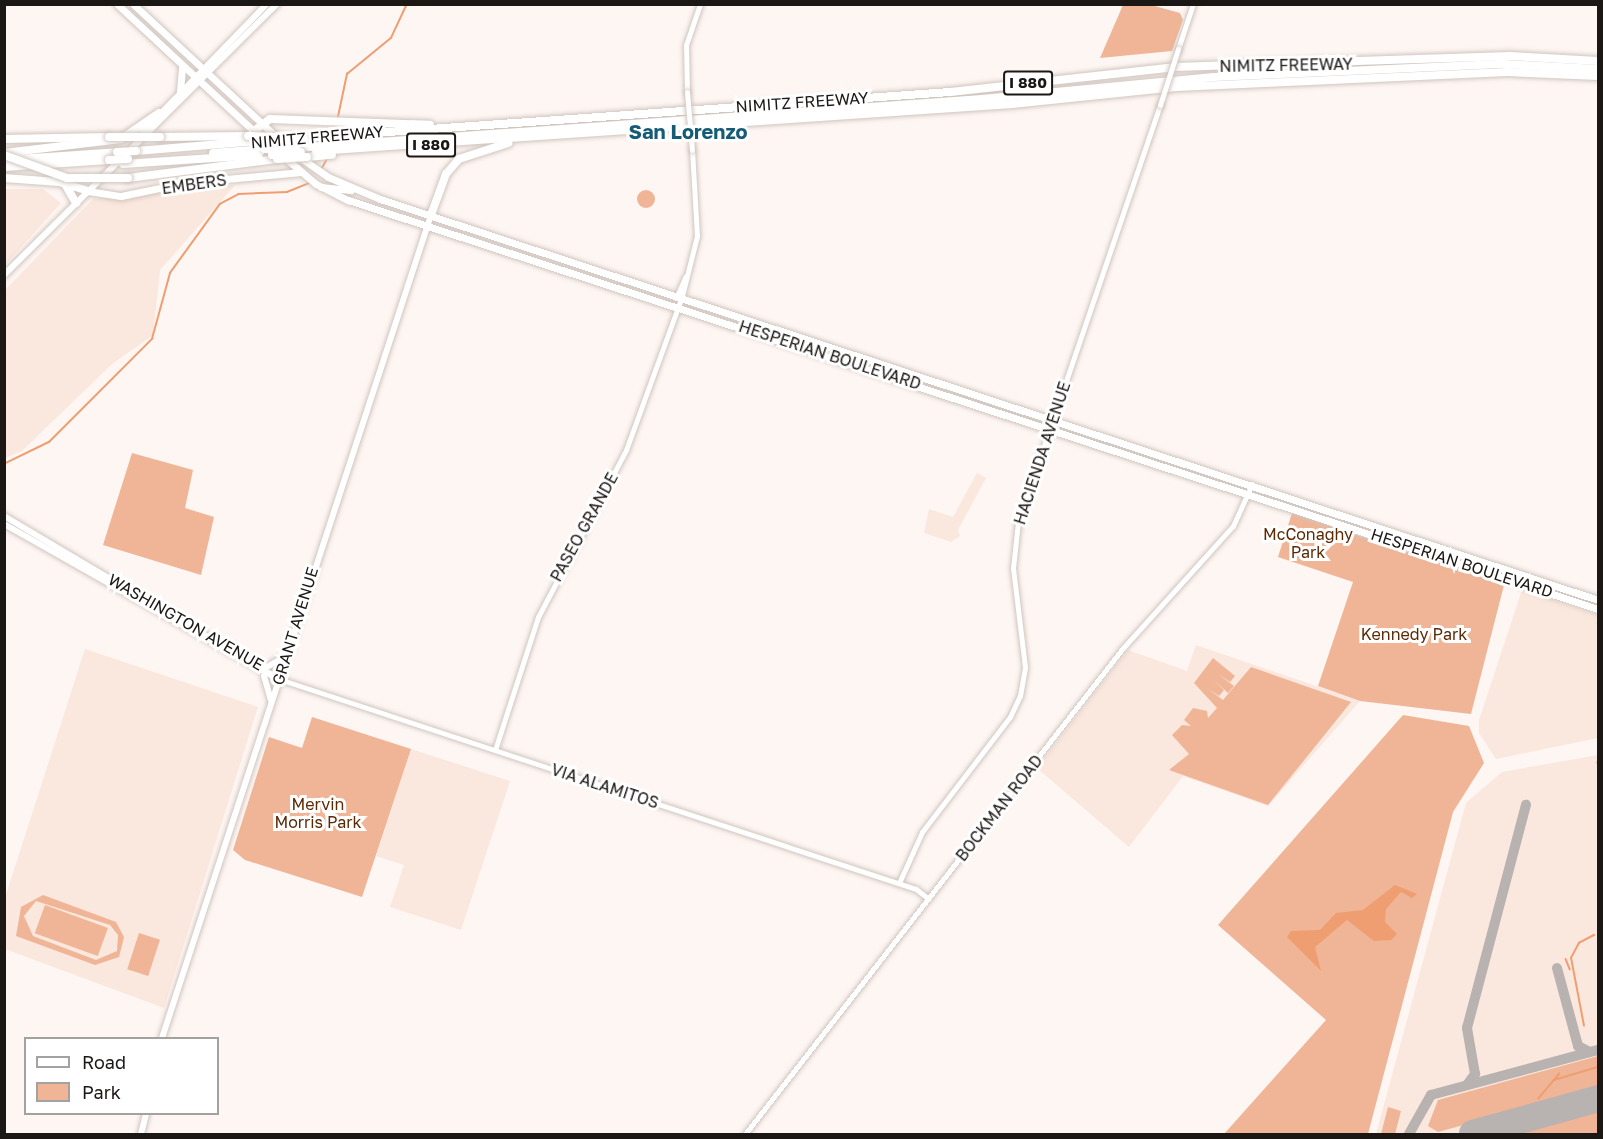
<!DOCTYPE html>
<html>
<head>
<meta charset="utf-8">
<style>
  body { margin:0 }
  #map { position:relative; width:1603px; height:1139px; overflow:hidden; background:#fef6f3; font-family:"Golos Text",sans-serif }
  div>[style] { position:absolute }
  .built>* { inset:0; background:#fae7dd }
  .green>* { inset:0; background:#efb596; transform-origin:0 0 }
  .round { border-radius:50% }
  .water>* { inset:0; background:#ef9e71 }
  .stream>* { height:1.5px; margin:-0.75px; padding:0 0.75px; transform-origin:0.75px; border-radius:0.75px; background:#ef9e71 }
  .taxiway>* { height:10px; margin:-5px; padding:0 5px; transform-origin:5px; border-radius:5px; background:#b8b2b0 }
  .runway>* { height:27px; margin:-13.5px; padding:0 13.5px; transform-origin:13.5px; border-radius:13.5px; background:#b8b2b0 }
  .roads { filter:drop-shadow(0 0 2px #d0c5bf) drop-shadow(0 0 2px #d0c5bf) }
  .tertiary>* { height:5px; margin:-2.5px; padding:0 2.5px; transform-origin:2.5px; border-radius:2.5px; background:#fff }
  .secondary>* { height:6px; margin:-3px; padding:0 3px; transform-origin:3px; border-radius:3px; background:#fff }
  .primary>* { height:7px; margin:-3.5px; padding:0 3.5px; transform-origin:3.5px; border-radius:3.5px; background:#fff }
  .motorway>* { height:8px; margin:-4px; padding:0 4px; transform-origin:4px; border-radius:4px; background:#fff }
  .bridges { filter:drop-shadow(0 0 2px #d0c5bf) drop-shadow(0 0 2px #d0c5bf) }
  .tertiary-bridge>* { height:5px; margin:-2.5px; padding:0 2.5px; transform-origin:2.5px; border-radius:2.5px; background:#fff }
  .motorway-bridge>* { height:8px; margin:-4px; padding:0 4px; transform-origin:4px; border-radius:4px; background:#fff }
  span { translate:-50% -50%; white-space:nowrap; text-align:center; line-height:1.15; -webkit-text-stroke:6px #fff; paint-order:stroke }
  .shield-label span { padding:2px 4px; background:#fff; border:2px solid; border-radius:4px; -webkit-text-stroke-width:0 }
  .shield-label { font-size:15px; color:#1b1715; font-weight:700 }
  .street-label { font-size:16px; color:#1b1715 }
  .park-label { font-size:16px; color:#5c2905 }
  .quarter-label { font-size:20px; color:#155b77; font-weight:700 }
  .frame { position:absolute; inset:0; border:6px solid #1b1715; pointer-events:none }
  .legend { position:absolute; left:24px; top:1037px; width:195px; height:78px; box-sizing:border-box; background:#fff; border:2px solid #a4a2a1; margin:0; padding:8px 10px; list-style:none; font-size:18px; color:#1b1715 }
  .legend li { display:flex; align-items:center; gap:12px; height:30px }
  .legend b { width:30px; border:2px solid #a4a2a1 }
</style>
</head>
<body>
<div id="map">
  <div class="built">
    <div style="clip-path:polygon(235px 185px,160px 270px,153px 335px,112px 364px,22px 451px,5px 458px,5px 290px,93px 199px)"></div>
    <div style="clip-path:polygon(5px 189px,43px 189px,61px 203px,5px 265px)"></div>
    <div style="clip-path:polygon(977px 473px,986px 478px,958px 530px,960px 536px,951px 542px,924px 533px,929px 509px,953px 517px)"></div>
    <div style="clip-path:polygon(1522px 590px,1598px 615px,1598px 738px,1496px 759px,1479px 733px,1479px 720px)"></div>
    <div style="clip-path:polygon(1196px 645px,1360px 701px,1268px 806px,1183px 776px,1129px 847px,1037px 768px,1128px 650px,1187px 671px)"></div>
    <div style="clip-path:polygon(85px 649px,258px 707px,164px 1008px,5px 949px,5px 898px)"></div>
    <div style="clip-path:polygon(411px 749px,510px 781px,461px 930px,390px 907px,404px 865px,376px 856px)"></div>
    <div style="clip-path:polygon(1598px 755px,1598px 1134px,1376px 1134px,1466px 803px,1502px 772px)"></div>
  </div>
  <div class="green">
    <div style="clip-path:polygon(1123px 5px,1151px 5px,1180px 13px,1183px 20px,1172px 51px,1100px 58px)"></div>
    <div class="round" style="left:637px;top:190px;width:18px;height:18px"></div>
    <div style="clip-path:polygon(132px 453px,193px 470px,185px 508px,214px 517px,201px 575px,103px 545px)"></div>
    <div style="clip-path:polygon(1292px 513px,1504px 585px,1471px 714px,1360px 701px,1318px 686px,1353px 582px,1278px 557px)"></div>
    <div style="clip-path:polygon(1213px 658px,1235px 676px,1230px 682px,1218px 674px,1234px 686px,1228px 693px,1214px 680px,1224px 690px,1219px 696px,1207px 688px,1223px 700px,1251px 667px,1351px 702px,1268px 805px,1169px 770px,1189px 754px,1172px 735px,1182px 725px,1191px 726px,1184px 720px,1193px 708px,1207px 711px,1208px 718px,1217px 708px,1194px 683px)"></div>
    <div style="clip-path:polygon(1403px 715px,1469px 726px,1484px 763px,1453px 812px,1368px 1134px,1224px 1134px,1326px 1020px,1218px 925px)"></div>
    <div style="clip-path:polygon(312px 717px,411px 749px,362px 897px,245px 860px,233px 850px,269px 737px,302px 748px)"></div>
    <div style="clip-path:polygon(evenodd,43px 895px,116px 922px,124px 937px,119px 957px,95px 965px,16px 936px,21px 907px,43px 895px,36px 901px,110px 925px,118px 935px,117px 951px,96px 960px,33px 936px,24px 916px,36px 901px)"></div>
    <div style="left:45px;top:905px;width:67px;height:30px;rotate:20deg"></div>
    <div style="left:139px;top:933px;width:22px;height:38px;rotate:18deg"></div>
    <div style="clip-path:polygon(1598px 1056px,1598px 1088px,1438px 1132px,1428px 1126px,1438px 1100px)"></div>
    <div style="clip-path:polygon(1388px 1107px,1401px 1111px,1395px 1134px,1381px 1134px)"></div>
    <div style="clip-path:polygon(1598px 1109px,1598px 1134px,1501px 1134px)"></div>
  </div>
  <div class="water">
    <div style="clip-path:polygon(1395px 885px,1417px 894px,1412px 898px,1401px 892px,1386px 909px,1385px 922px,1397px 934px,1391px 940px,1374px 941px,1347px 920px,1315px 947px,1321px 971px,1287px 937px,1291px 931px,1320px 930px,1336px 913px,1363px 910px)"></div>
  </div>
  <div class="stream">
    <div style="left:338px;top:117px;width:44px;rotate:-78.2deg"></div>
    <div style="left:347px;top:74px;width:57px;rotate:-39.3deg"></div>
    <div style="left:391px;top:38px;width:38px;rotate:-65deg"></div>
    <div style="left:322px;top:168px;width:10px;rotate:-61deg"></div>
    <div style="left:4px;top:464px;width:50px;rotate:-26.1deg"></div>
    <div style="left:49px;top:442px;width:146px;rotate:-45deg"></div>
    <div style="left:152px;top:339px;width:68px;rotate:-74.7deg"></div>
    <div style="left:170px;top:273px;width:85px;rotate:-54.1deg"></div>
    <div style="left:220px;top:204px;width:21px;rotate:-28deg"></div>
    <div style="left:239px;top:194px;width:48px;rotate:-2.4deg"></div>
    <div style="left:287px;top:192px;width:24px;rotate:-22deg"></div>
    <div style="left:1598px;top:762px;width:1px;rotate:90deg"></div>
    <div style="left:1598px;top:771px;width:1px;rotate:-90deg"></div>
    <div style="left:1566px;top:959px;width:11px;rotate:68deg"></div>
    <div style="left:1584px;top:1026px;width:69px;rotate:-100.8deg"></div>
    <div style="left:1571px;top:958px;width:17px;rotate:-62deg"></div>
    <div style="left:1579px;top:943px;width:17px;rotate:-28deg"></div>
    <div style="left:1554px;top:1080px;width:46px;rotate:-16.5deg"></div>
    <div style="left:1538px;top:1099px;width:33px;rotate:-50deg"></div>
    <div style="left:1594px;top:1134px;width:4px;rotate:-14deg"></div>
  </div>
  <div class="taxiway">
    <div style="left:1557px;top:968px;width:81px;rotate:74.9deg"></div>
    <div style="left:1578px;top:1046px;width:13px;rotate:27deg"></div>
    <div style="left:1467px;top:1085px;width:14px;rotate:-54deg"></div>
    <div style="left:1475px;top:1074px;width:47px;rotate:-99.9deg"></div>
    <div style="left:1467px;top:1028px;width:231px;rotate:-75.2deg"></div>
    <div style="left:1409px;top:1134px;width:45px;rotate:-60.6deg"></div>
    <div style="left:1431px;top:1095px;width:173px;rotate:-15.1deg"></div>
    <div style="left:1465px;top:1134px;width:7px;rotate:-8deg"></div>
  </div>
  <div class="runway">
    <div style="left:1472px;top:1133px;width:131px;rotate:-15.5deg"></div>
  </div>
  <div class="roads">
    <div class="tertiary">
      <div style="left:1178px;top:49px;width:47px;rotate:-71.6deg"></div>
      <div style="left:687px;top:92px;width:47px;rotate:-91.2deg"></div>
      <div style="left:686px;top:45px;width:43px;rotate:-71.1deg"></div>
      <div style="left:676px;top:298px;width:24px;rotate:-66deg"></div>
      <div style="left:279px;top:679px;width:671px;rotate:18.25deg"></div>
      <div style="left:916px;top:889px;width:16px;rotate:38deg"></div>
      <div style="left:495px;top:750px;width:140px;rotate:-72.1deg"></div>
      <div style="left:538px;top:617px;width:189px;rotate:-62.2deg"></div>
      <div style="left:626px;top:450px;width:164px;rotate:-70deg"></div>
      <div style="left:682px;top:296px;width:62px;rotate:-76deg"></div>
      <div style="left:697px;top:236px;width:86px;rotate:-93.3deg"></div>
      <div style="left:899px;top:883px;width:56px;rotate:-65.7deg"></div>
      <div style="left:922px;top:832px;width:145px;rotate:-52.6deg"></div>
      <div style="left:1010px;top:717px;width:23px;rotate:-65deg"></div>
      <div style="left:1020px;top:696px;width:29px;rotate:-80deg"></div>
      <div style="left:1025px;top:667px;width:100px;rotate:-96.9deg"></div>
      <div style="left:1013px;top:568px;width:46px;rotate:-83.8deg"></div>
      <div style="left:1018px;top:522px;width:441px;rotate:-71.2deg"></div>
      <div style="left:745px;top:1134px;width:616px;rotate:-52.13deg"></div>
      <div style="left:1123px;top:648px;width:164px;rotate:-48deg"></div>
      <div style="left:1233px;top:526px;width:46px;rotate:-65.7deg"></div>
    </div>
    <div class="secondary">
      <div style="left:137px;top:138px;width:187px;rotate:-45.9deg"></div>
      <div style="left:4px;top:275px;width:385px;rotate:-44.8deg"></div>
      <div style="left:4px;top:516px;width:320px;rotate:30.7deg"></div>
      <div style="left:4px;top:524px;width:315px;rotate:29.5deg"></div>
      <div style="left:265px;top:668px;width:21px;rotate:-29deg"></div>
      <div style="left:264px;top:676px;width:25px;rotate:74deg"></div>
      <div style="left:162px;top:1038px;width:866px;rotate:-71.9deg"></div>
      <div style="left:141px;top:1134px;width:21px;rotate:-76deg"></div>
    </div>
    <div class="primary">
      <div style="left:117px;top:4px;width:190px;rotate:42.9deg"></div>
      <div style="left:133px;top:4px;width:199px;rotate:42.8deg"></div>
      <div style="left:180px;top:91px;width:23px;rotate:-85deg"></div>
      <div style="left:283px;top:156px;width:43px;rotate:40.3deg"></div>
      <div style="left:316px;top:184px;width:36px;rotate:27deg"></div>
      <div style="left:348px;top:200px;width:1315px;rotate:18.12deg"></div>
      <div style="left:298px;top:156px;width:37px;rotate:35deg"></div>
      <div style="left:328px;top:177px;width:56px;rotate:22.9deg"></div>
      <div style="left:380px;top:199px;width:1282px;rotate:18.22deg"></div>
      <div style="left:321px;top:187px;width:30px;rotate:6deg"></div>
      <div style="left:88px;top:191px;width:33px;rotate:9deg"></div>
      <div style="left:121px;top:196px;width:63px;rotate:-11.8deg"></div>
      <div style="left:183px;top:183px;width:119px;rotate:-5.3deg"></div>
    </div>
    <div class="motorway">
      <div style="left:254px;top:131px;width:20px;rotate:-37deg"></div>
      <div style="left:270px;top:119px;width:160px;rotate:2.1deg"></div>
      <div style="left:160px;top:137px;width:88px;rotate:-0.7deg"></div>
      <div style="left:304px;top:138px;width:648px;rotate:-4.07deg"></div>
      <div style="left:950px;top:92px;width:226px;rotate:-6.3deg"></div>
      <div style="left:1175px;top:67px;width:335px;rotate:-1.9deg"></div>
      <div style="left:1510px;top:56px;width:88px;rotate:3.3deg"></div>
      <div style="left:4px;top:139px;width:105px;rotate:-1.1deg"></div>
      <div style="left:296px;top:148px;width:688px;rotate:-4.09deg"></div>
      <div style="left:982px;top:99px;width:233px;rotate:-5.4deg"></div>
      <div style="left:1214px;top:77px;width:290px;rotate:-2.6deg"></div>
      <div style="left:1504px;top:64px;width:94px;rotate:3deg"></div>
      <div style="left:136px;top:151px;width:122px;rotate:-4.7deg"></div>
      <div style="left:316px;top:151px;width:698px;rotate:-3.86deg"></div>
      <div style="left:1012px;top:104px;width:165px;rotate:-5.9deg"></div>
      <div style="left:1176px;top:87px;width:332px;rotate:-2.6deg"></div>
      <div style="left:1508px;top:72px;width:90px;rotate:2.5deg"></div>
      <div style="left:4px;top:153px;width:118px;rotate:-6.8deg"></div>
      <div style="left:121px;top:139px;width:46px;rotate:-34.4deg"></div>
      <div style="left:213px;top:153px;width:53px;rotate:-4.3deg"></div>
      <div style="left:307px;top:157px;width:25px;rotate:-5deg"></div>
      <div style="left:4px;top:160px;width:113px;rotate:-4deg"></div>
      <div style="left:123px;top:164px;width:136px;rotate:-3.8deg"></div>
      <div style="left:4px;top:167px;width:105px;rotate:-3.8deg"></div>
      <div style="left:4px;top:178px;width:55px;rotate:4.2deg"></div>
      <div style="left:59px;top:182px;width:30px;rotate:17deg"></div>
      <div style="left:128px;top:178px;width:150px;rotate:-7.3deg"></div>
      <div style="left:65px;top:184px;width:22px;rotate:60deg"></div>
      <div style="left:431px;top:215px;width:44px;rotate:-69.9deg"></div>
      <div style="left:446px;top:174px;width:20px;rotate:-49deg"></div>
      <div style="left:459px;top:159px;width:52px;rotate:-18.1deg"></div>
    </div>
  </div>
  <div class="bridges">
    <div class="tertiary-bridge">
      <div style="left:687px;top:92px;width:58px;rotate:85.1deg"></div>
      <div style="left:1160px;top:105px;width:59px;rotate:-72.2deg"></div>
    </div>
    <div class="motorway-bridge">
      <div style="left:248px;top:136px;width:56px;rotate:2deg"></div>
      <div style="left:109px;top:137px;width:51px"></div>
      <div style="left:258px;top:141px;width:33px;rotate:-3deg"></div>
      <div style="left:266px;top:149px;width:30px;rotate:-2deg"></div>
      <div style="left:117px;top:152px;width:19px;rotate:-3deg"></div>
      <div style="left:4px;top:155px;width:67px;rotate:20.1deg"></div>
      <div style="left:67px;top:178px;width:61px"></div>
      <div style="left:272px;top:155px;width:29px;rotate:-6deg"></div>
      <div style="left:277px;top:159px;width:30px;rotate:-4deg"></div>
      <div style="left:109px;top:160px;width:19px;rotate:-3deg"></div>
    </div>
  </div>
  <div class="shield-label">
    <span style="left:1028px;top:83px">I 880</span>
    <span style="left:431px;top:145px">I 880</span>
  </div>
  <div class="street-label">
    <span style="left:1286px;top:65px;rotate:-1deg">NIMITZ FREEWAY</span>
    <span style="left:802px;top:102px;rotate:-4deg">NIMITZ FREEWAY</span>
    <span style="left:317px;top:137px;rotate:-5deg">NIMITZ FREEWAY</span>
    <span style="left:194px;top:184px;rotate:-8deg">EMBERS</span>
    <span style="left:830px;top:355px;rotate:18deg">HESPERIAN BOULEVARD</span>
    <span style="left:1042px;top:453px;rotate:-72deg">HACIENDA AVENUE</span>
    <span style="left:584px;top:527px;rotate:-61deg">PASEO GRANDE</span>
    <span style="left:1462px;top:563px;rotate:18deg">HESPERIAN BOULEVARD</span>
    <span style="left:186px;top:622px;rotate:30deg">WASHINGTON AVENUE</span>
    <span style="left:295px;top:626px;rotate:-73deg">GRANT AVENUE</span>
    <span style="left:605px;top:786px;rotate:18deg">VIA ALAMITOS</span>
    <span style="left:999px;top:808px;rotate:-52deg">BOCKMAN ROAD</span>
  </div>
  <div class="park-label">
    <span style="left:1308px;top:543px">McConaghy<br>Park</span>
    <span style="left:1414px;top:634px">Kennedy Park</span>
    <span style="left:318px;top:813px">Mervin<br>Morris Park</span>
  </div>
  <div class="quarter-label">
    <span style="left:688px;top:131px">San Lorenzo</span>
  </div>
  <div class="frame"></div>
  <ul class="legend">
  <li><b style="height:8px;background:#fff"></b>Road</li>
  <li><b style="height:16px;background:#efb596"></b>Park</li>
  </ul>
</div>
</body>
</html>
